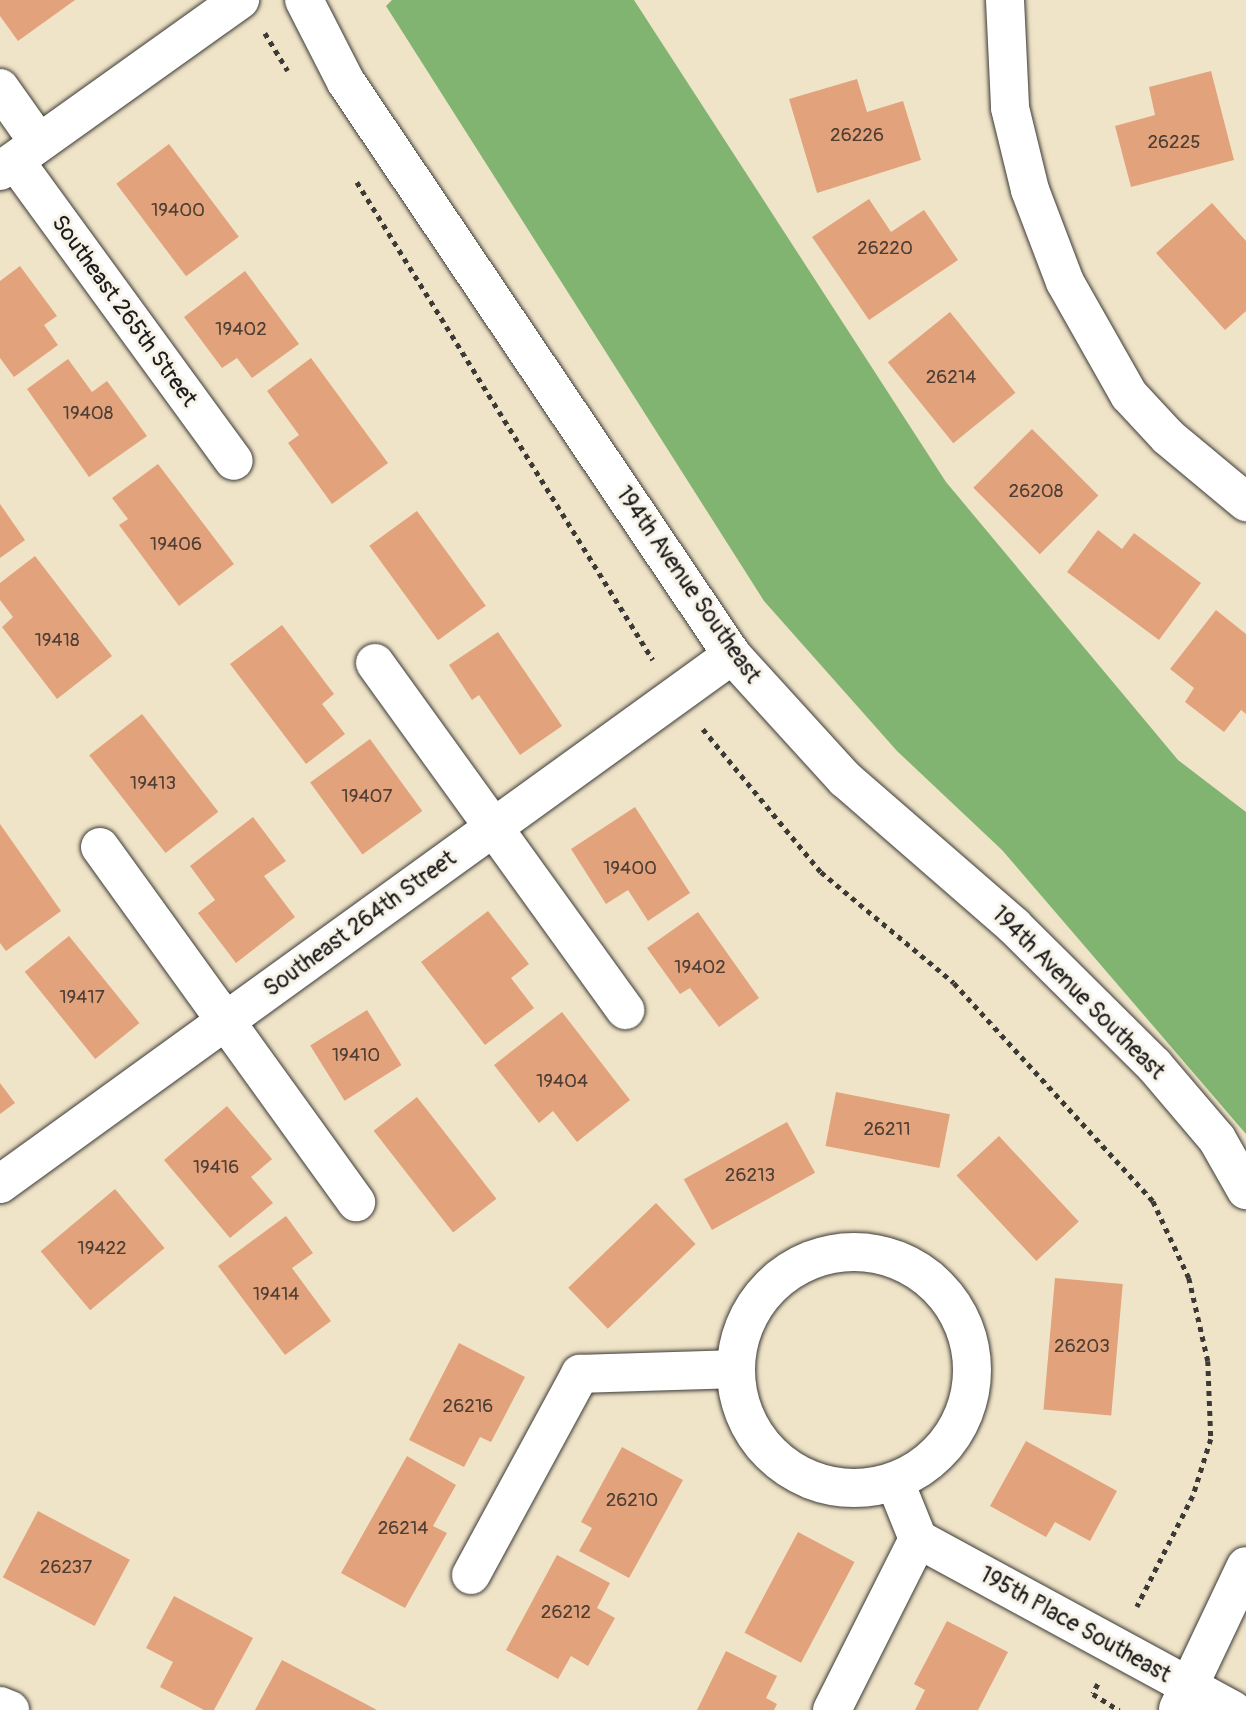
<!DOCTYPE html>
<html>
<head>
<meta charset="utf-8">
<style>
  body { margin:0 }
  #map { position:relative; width:1246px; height:1710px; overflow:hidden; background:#f0e4c8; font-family:Pangolin,sans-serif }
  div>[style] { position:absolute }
  .forest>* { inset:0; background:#80b470 }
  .building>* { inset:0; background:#e2a27c; transform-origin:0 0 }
  .path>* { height:4.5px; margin-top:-2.25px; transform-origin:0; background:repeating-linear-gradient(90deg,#3c3a36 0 5px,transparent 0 10px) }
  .roads { filter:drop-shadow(0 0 2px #3c3a36) drop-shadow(0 0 2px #3c3a36) }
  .minor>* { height:38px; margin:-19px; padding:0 19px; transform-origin:19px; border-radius:19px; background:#fff }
  .minor>.ring { margin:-19px; padding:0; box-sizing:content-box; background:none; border:38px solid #fff; border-radius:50% }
  span { translate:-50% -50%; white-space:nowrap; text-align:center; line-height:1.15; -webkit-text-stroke:6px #f7f3e8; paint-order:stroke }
  .number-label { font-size:19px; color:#4e3e34 }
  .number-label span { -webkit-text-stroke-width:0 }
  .street-label { font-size:23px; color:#1c1c1c }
</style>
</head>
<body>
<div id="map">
  <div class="forest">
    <div style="clip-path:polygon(392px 0,634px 0,946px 482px,1178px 760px,1246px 812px,1246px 1134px,1002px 850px,897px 751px,764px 601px,386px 6px)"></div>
  </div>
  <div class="building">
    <div style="clip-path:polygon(0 0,75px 0,18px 41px,0 16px)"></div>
    <div style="clip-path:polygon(1211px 71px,1234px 160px,1131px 187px,1115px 126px,1155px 115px,1149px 87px)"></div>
    <div style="clip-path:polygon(857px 79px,867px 112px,903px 101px,921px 160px,817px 193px,789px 99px)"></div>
    <div style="left:169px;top:144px;width:116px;height:66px;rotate:53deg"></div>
    <div style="clip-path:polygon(869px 199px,891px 232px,924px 210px,958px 260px,869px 320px,812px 237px)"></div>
    <div style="clip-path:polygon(1212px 203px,1246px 241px,1246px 311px,1225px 330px,1156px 253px)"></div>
    <div style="clip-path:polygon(20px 266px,57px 316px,44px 325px,58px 345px,14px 377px,0 358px,0 281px)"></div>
    <div style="clip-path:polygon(245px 271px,299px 344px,252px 378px,237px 358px,222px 368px,184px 317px)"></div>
    <div style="left:950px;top:312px;width:104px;height:80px;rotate:51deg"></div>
    <div style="clip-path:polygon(311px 358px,388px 463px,332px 504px,288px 443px,299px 435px,267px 391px)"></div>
    <div style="clip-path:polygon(68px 359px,92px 392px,107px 381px,147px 436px,89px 477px,27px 389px)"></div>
    <div style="left:1032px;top:429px;width:94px;height:83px;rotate:45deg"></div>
    <div style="clip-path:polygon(158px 464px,234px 564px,179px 606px,119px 525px,128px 519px,112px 498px)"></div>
    <div style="clip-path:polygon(0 504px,25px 540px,0 558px)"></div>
    <div style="left:417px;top:511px;width:117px;height:59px;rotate:54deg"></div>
    <div style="clip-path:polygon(1098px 530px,1122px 549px,1134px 533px,1201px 583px,1159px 640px,1067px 572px)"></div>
    <div style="clip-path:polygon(35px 556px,112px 656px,57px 699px,2px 627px,13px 617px,0 600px,0 583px)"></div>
    <div style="clip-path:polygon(1216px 610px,1246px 634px,1246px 714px,1241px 710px,1224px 732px,1185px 702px,1194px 688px,1170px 669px)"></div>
    <div style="clip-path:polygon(282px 625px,334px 694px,322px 704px,345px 734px,306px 764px,230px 664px)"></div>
    <div style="clip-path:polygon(498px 632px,562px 726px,520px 755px,479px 695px,472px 700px,449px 665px)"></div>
    <div style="left:142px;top:714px;width:124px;height:67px;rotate:52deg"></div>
    <div style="left:370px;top:739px;width:89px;height:74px;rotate:54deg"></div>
    <div style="clip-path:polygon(635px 807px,690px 893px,648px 921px,628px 890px,606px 904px,571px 849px)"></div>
    <div style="clip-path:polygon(253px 817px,286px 861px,264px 876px,295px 917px,236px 963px,198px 913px,215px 900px,190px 866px)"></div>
    <div style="clip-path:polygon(0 824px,61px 911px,6px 951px,0 943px)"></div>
    <div style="clip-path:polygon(488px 911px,529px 964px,511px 978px,534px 1008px,485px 1045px,421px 962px)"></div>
    <div style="clip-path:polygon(698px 912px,759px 998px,719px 1027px,690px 988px,680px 994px,647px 948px)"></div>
    <div style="left:69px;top:936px;width:112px;height:57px;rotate:51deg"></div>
    <div style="left:367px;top:1010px;width:65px;height:67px;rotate:58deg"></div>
    <div style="clip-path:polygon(562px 1012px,630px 1100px,577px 1142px,553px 1111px,539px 1123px,494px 1065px)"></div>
    <div style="clip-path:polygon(0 1083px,15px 1103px,0 1114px)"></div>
    <div style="left:836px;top:1092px;width:116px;height:55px;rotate:11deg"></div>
    <div style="left:417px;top:1097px;width:129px;height:55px;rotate:52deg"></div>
    <div style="clip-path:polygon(227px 1106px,272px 1159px,251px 1177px,273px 1203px,230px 1238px,164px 1160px)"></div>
    <div style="left:787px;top:1122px;width:58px;height:118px;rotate:61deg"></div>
    <div style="left:999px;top:1136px;width:117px;height:58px;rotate:47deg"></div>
    <div style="left:115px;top:1189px;width:77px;height:97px;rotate:50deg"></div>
    <div style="left:656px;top:1203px;width:57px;height:122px;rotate:46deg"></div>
    <div style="clip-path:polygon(286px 1216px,313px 1253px,292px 1268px,331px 1321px,285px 1355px,218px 1266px)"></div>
    <div style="left:1055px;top:1278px;width:68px;height:132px;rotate:5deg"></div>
    <div style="clip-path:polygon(459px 1343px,525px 1377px,491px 1442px,480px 1437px,464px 1467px,409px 1440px)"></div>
    <div style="clip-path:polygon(1026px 1441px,1117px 1491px,1090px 1541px,1055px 1522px,1046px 1537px,990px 1506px)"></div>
    <div style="clip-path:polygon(622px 1447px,683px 1480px,629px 1578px,579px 1551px,592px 1528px,581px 1522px)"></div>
    <div style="clip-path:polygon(407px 1456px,456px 1485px,433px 1526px,447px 1533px,405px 1608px,341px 1573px)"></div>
    <div style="left:38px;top:1511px;width:104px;height:75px;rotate:28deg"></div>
    <div style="left:798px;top:1532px;width:64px;height:114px;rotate:28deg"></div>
    <div style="clip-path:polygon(557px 1555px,610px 1583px,597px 1608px,615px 1618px,588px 1666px,571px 1656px,558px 1679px,506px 1650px)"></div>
    <div style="clip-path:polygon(174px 1596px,253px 1638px,214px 1710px,204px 1710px,160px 1687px,173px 1662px,146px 1648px)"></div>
    <div style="clip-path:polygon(947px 1621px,1008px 1652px,978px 1710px,915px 1710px,925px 1690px,914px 1684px)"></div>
    <div style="clip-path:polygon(726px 1651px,777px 1676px,766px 1698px,777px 1704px,774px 1710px,697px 1710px)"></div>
    <div style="clip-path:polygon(282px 1660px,377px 1710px,255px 1710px)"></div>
  </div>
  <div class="path">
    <div style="left:265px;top:33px;width:44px;rotate:58.8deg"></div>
    <div style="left:357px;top:182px;width:562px;rotate:58.23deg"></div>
    <div style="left:703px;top:729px;width:185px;rotate:50.5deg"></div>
    <div style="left:821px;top:872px;width:173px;rotate:39.8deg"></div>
    <div style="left:954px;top:983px;width:295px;rotate:47.6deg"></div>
    <div style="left:1153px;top:1201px;width:85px;rotate:64.9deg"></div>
    <div style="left:1189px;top:1278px;width:85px;rotate:77.1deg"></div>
    <div style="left:1208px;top:1361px;width:78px;rotate:87.8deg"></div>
    <div style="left:1211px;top:1439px;width:60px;rotate:107.5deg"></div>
    <div style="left:1193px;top:1496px;width:124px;rotate:116.8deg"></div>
    <div style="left:1098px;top:1684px;width:11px;rotate:117deg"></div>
    <div style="left:1093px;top:1694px;width:31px;rotate:32deg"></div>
  </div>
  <div class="roads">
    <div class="minor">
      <div style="left:304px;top:0;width:92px;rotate:62.9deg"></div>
      <div style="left:346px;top:82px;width:691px;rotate:56.03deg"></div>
      <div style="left:732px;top:655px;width:168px;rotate:47.7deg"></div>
      <div style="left:845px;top:779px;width:224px;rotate:41deg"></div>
      <div style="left:1014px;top:926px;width:197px;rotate:44.8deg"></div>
      <div style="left:1154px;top:1065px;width:97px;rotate:49.6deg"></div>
      <div style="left:1217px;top:1139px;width:59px;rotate:60.4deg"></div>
      <div style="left:1005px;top:0;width:108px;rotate:87.3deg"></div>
      <div style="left:1010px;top:108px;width:84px;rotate:76.3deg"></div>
      <div style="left:1030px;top:190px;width:98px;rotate:69.2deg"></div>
      <div style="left:1065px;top:282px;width:130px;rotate:60.5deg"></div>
      <div style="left:1129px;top:395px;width:57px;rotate:47.1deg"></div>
      <div style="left:1168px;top:437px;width:102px;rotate:39.8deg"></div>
      <div style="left:0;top:88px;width:67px;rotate:54.7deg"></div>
      <div style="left:15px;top:161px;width:371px;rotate:53.9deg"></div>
      <div style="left:0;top:171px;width:295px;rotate:-35.5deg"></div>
      <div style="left:375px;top:663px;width:428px;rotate:54.2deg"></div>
      <div style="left:100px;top:847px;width:438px;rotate:54.2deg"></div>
      <div style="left:0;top:1184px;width:903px;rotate:-35.85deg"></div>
      <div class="ring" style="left:736px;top:1252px;width:198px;height:198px"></div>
      <div style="left:895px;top:1482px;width:61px;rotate:68deg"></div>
      <div style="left:918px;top:1539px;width:358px;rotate:28.5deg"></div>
      <div style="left:471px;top:1575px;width:229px;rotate:-61.5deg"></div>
      <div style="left:580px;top:1374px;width:156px;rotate:-1.8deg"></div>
      <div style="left:0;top:1706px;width:11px;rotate:22deg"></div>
      <div style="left:1178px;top:1709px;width:158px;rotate:-64.6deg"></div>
      <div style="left:832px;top:1710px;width:191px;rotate:-63.3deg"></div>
    </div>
  </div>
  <div class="number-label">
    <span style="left:857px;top:136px">26226</span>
    <span style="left:1174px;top:143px">26225</span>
    <span style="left:178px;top:211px">19400</span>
    <span style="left:885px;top:249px">26220</span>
    <span style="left:241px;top:330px">19402</span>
    <span style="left:951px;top:378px">26214</span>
    <span style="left:88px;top:414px">19408</span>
    <span style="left:1036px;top:492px">26208</span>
    <span style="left:176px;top:545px">19406</span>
    <span style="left:57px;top:641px">19418</span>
    <span style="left:153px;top:784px">19413</span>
    <span style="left:367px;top:797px">19407</span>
    <span style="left:630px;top:869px">19400</span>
    <span style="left:700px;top:968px">19402</span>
    <span style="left:82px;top:998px">19417</span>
    <span style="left:356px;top:1056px">19410</span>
    <span style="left:562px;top:1082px">19404</span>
    <span style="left:887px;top:1130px">26211</span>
    <span style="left:216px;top:1168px">19416</span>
    <span style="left:750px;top:1176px">26213</span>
    <span style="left:102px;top:1249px">19422</span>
    <span style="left:276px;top:1295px">19414</span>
    <span style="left:1082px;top:1347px">26203</span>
    <span style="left:468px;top:1407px">26216</span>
    <span style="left:632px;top:1501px">26210</span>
    <span style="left:403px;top:1529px">26214</span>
    <span style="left:66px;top:1568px">26237</span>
    <span style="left:566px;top:1613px">26212</span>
  </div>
  <div class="street-label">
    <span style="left:124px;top:311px;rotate:54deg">Southeast 265th Street</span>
    <span style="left:688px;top:585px;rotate:55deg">194th Avenue Southeast</span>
    <span style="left:360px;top:924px;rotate:-36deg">Southeast 264th Street</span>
    <span style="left:1078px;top:993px;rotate:45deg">194th Avenue Southeast</span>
    <span style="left:1075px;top:1625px;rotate:29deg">195th Place Southeast</span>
  </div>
</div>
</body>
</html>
